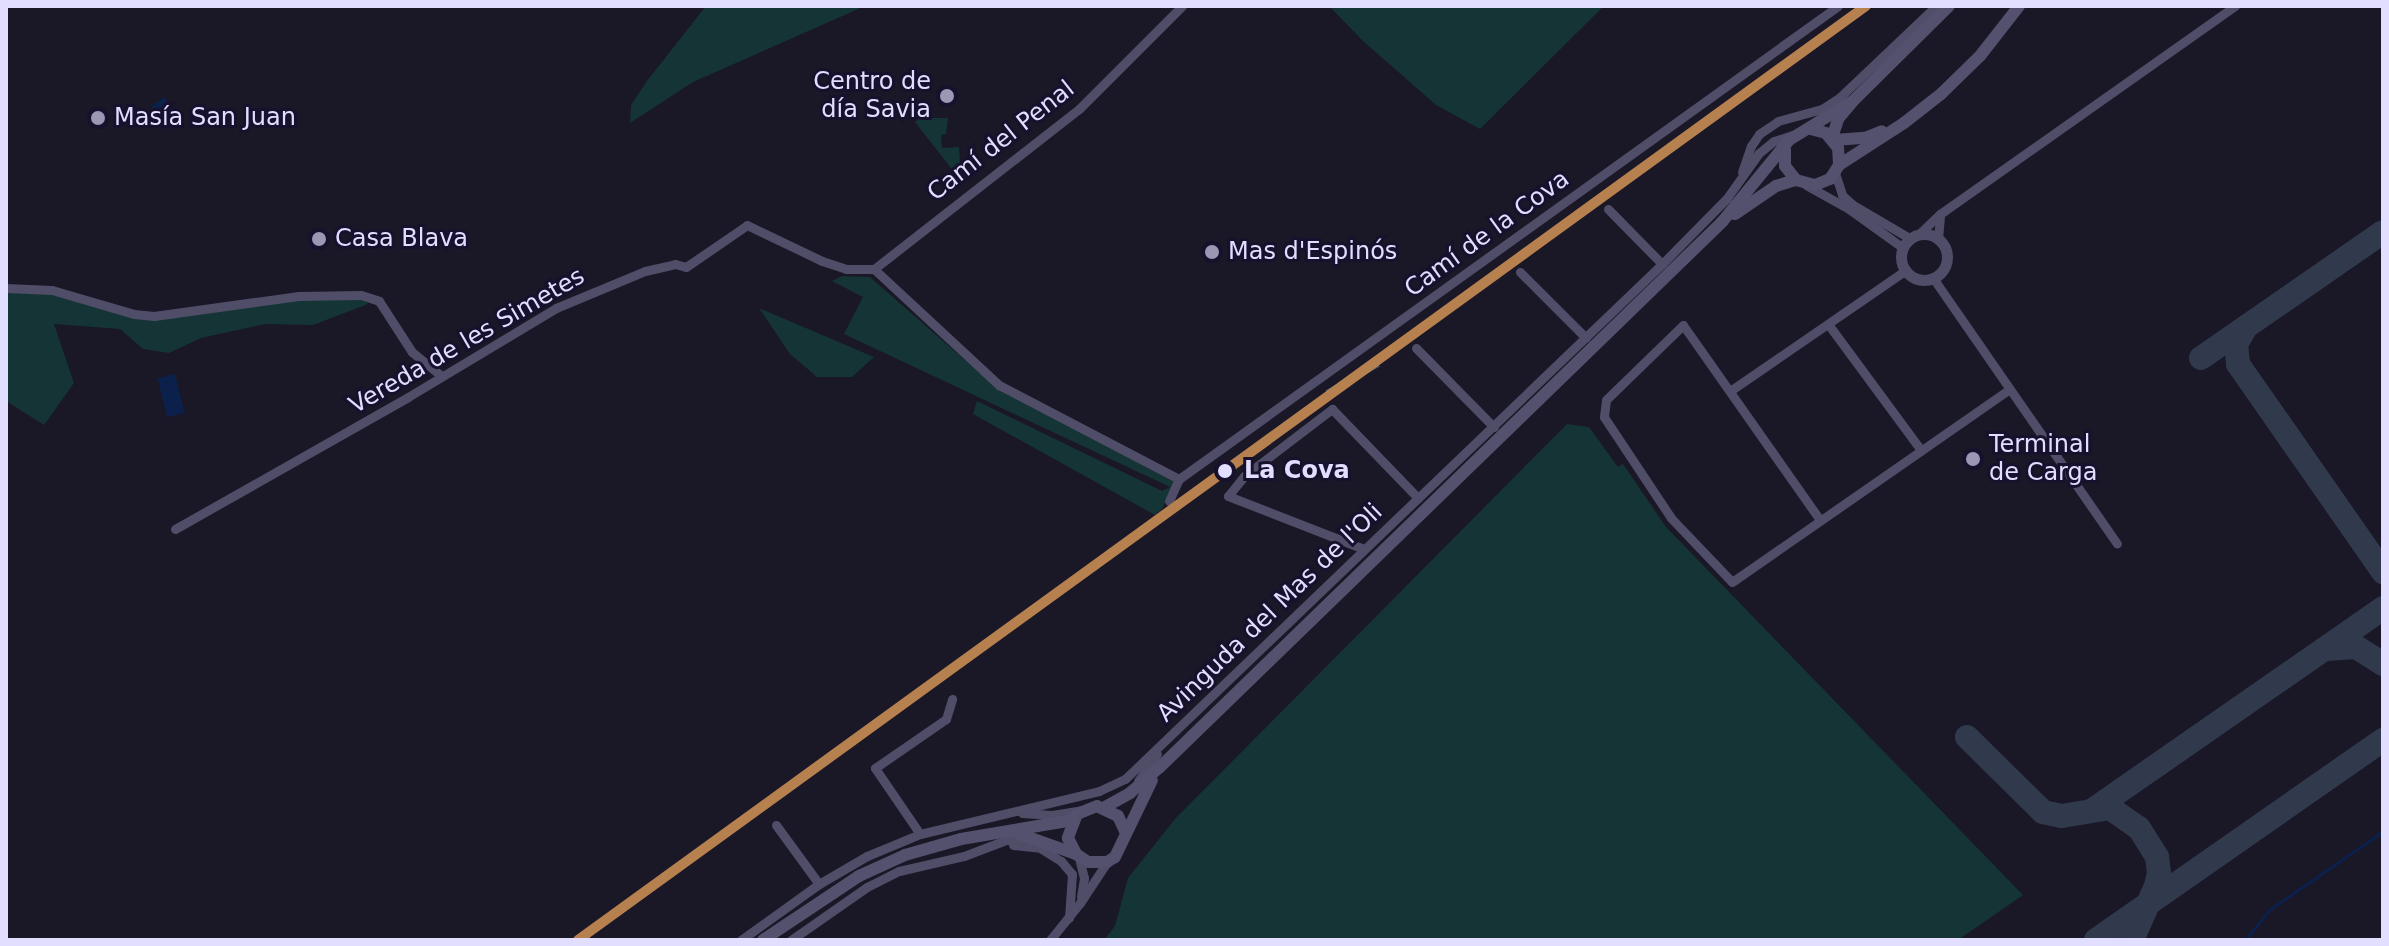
<!DOCTYPE html>
<html>
<head>
<meta charset="utf-8">
<style>
  body { margin:0 }
  #map { position:relative; width:2389px; height:946px; overflow:hidden; background:#1a1727; font-family:"DejaVu Sans",sans-serif }
  div>[style] { position:absolute }
  .green>* { inset:0; background:#153435 }
  .water>* { inset:0; background:#0b204a; transform-origin:0 0 }
  .stream>* { height:3px; margin:-1.5px; padding:0 1.5px; transform-origin:1.5px; border-radius:1.5px; background:#0b204a }
  .taxiway>* { height:24px; margin:-12px; padding:0 12px; transform-origin:12px; border-radius:12px; background:#313a4c }
  .minor>* { height:9px; margin:-4.5px; padding:0 4.5px; transform-origin:4.5px; border-radius:4.5px; background:#4f4d68 }
  .tertiary>* { height:11px; margin:-5.5px; padding:0 5.5px; transform-origin:5.5px; border-radius:5.5px; background:#4f4d68 }
  .tertiary>.ring { margin:-5.5px; padding:0; box-sizing:content-box; background:none; border:11px solid #4f4d68; border-radius:50% }
  .secondary>* { height:12px; margin:-6px; padding:0 6px; transform-origin:6px; border-radius:6px; background:#53516d }
  .rail>* { height:6px; margin-top:-3px; transform-origin:0; background:repeating-linear-gradient(90deg,#17112d 0 9px,#485d70 0 18px); box-sizing:border-box; border-block:2px solid #485d70 }
  .metro-1>* { height:10px; margin:-5px; padding:0 5px; transform-origin:5px; border-radius:5px; background:#b7814f }
  .dots>* { width:22px; height:22px; translate:-50% -50%; box-sizing:border-box; border:4px solid #17112d; border-radius:50% }
  span { translate:-50% -50%; white-space:nowrap; text-align:center; line-height:1.15; -webkit-text-stroke:6px #17112d; paint-order:stroke }
  .poi-label { font-size:24px; color:#e2deff }
  .right { translate:-100% -50%; text-align:right }
  .left { translate:0 -50%; text-align:left }
  .street-label { font-size:24px; color:#e2deff }
  .stop-label { font-size:24px; color:#e2deff; font-weight:700 }
  .frame { position:absolute; inset:0; border:8px solid #e2deff; pointer-events:none }
</style>
</head>
<body>
<div id="map">
  <div class="green">
    <div style="clip-path:polygon(706px 6px,865px 6px,693px 82px,630px 123px,631px 105px,647px 81px)"></div>
    <div style="clip-path:polygon(1329px 6px,1604px 6px,1480px 129px,1436px 105px,1363px 41px)"></div>
    <div style="clip-path:polygon(920px 118px,948px 118px,946px 134px,941px 135px,942px 148px,959px 147px,961px 181px,915px 122px)"></div>
    <div style="clip-path:polygon(842px 276px,870px 277px,992px 384px,1174px 482px,1162px 509px,1155px 515px,973px 414px,977px 401px,1162px 491px,1170px 487px,844px 334px,863px 297px,832px 281px)"></div>
    <div style="clip-path:polygon(23px 287px,134px 314px,272px 299px,361px 295px,368px 304px,313px 325px,265px 324px,201px 338px,169px 353px,143px 349px,120px 329px,54px 324px,74px 383px,44px 425px,6px 401px,6px 288px)"></div>
    <div style="clip-path:polygon(759px 308px,874px 357px,852px 377px,817px 377px,790px 354px)"></div>
    <div style="clip-path:polygon(1567px 424px,1589px 427px,1618px 467px,1623px 464px,1666px 527px,2023px 895px,1958px 940px,1104px 940px,1115px 926px,1128px 878px,1175px 819px)"></div>
  </div>
  <div class="water">
    <div style="left:164px;top:97px;width:29px;height:16px;rotate:52deg"></div>
    <div style="left:175px;top:374px;width:40px;height:18px;rotate:76deg"></div>
  </div>
  <div class="stream">
    <div style="left:2245px;top:940px;width:38px;rotate:-51deg"></div>
    <div style="left:2269px;top:910px;width:135px;rotate:-34.7deg"></div>
  </div>
  <div class="taxiway">
    <div style="left:2246px;top:327px;width:20px;rotate:120deg"></div>
    <div style="left:2236px;top:344px;width:20px;rotate:84deg"></div>
    <div style="left:2238px;top:364px;width:254px;rotate:55.1deg"></div>
    <div style="left:2201px;top:358px;width:221px;rotate:-34.7deg"></div>
    <div style="left:2326px;top:649px;width:30px;rotate:-4deg"></div>
    <div style="left:2356px;top:647px;width:32px;rotate:32deg"></div>
    <div style="left:1967px;top:737px;width:107px;rotate:44.6deg"></div>
    <div style="left:2043px;top:812px;width:19px;rotate:12deg"></div>
    <div style="left:2062px;top:816px;width:49px;rotate:-9.5deg"></div>
    <div style="left:2110px;top:808px;width:35px;rotate:35deg"></div>
    <div style="left:2139px;top:828px;width:34px;rotate:58deg"></div>
    <div style="left:2157px;top:857px;width:16px;rotate:83deg"></div>
    <div style="left:2159px;top:873px;width:13px;rotate:103deg"></div>
    <div style="left:2156px;top:886px;width:59px;rotate:114deg"></div>
    <div style="left:2094px;top:809px;width:352px;rotate:-34.8deg"></div>
    <div style="left:2096px;top:940px;width:350px;rotate:-34.9deg"></div>
  </div>
  <div class="minor">
    <div style="left:1742px;top:172px;width:28px;rotate:-71deg"></div>
    <div style="left:1751px;top:146px;width:14px;rotate:-56deg"></div>
    <div style="left:1759px;top:134px;width:23px;rotate:-34deg"></div>
    <div style="left:1778px;top:121px;width:46px;rotate:-15.3deg"></div>
    <div style="left:1822px;top:109px;width:20px;rotate:-33deg"></div>
    <div style="left:1839px;top:98px;width:134px;rotate:-43.5deg"></div>
    <div style="left:1835px;top:173px;width:23px;rotate:72deg"></div>
    <div style="left:1842px;top:195px;width:15px;rotate:42deg"></div>
    <div style="left:1853px;top:205px;width:67px;rotate:30.4deg"></div>
    <div style="left:1806px;top:185px;width:49px;rotate:29.2deg"></div>
    <div style="left:1849px;top:209px;width:67px;rotate:35.8deg"></div>
    <div style="left:1608px;top:209px;width:77px;rotate:45.5deg"></div>
    <div style="left:1918px;top:235px;width:30px;rotate:-44deg"></div>
    <div style="left:1940px;top:214px;width:361px;rotate:-35.2deg"></div>
    <div style="left:1938px;top:239px;width:25px;rotate:-85deg"></div>
    <div style="left:874px;top:269px;width:260px;rotate:-38deg"></div>
    <div style="left:1079px;top:109px;width:146px;rotate:-45deg"></div>
    <div style="left:874px;top:269px;width:171px;rotate:42.9deg"></div>
    <div style="left:999px;top:385px;width:203px;rotate:27.6deg"></div>
    <div style="left:1520px;top:272px;width:93px;rotate:45deg"></div>
    <div style="left:1933px;top:278px;width:323px;rotate:55.3deg"></div>
    <div style="left:6px;top:288px;width:46px;rotate:2.5deg"></div>
    <div style="left:52px;top:290px;width:85px;rotate:16.3deg"></div>
    <div style="left:134px;top:314px;width:20px;rotate:6deg"></div>
    <div style="left:154px;top:316px;width:146px;rotate:-7.9deg"></div>
    <div style="left:299px;top:296px;width:62px;rotate:-0.9deg"></div>
    <div style="left:361px;top:295px;width:19px;rotate:18deg"></div>
    <div style="left:379px;top:301px;width:61px;rotate:57.1deg"></div>
    <div style="left:412px;top:352px;width:38px;rotate:39deg"></div>
    <div style="left:1828px;top:324px;width:157px;rotate:53.6deg"></div>
    <div style="left:1416px;top:348px;width:111px;rotate:45.4deg"></div>
    <div style="left:1730px;top:391px;width:214px;rotate:-34.5deg"></div>
    <div style="left:1169px;top:501px;width:24px;rotate:-66deg"></div>
    <div style="left:1179px;top:479px;width:811px;rotate:-35.67deg"></div>
    <div style="left:1820px;top:520px;width:238px;rotate:-125.1deg"></div>
    <div style="left:1683px;top:325px;width:107px;rotate:135.8deg"></div>
    <div style="left:1606px;top:400px;width:17px;rotate:97deg"></div>
    <div style="left:1604px;top:417px;width:121px;rotate:56.4deg"></div>
    <div style="left:1671px;top:518px;width:88px;rotate:46.4deg"></div>
    <div style="left:1732px;top:582px;width:338px;rotate:-34.8deg"></div>
    <div style="left:175px;top:529px;width:268px;rotate:-29.5deg"></div>
    <div style="left:408px;top:397px;width:173px;rotate:-31deg"></div>
    <div style="left:556px;top:308px;width:96px;rotate:-22.6deg"></div>
    <div style="left:645px;top:271px;width:31px;rotate:-13deg"></div>
    <div style="left:675px;top:264px;width:11px;rotate:15deg"></div>
    <div style="left:686px;top:267px;width:74px;rotate:-34.5deg"></div>
    <div style="left:747px;top:225px;width:83px;rotate:25.6deg"></div>
    <div style="left:822px;top:261px;width:25px;rotate:18deg"></div>
    <div style="left:846px;top:269px;width:28px"></div>
    <div style="left:1364px;top:549px;width:146px;rotate:-158.7deg"></div>
    <div style="left:1228px;top:496px;width:26px;rotate:-51deg"></div>
    <div style="left:1244px;top:476px;width:111px;rotate:-37.3deg"></div>
    <div style="left:1332px;top:409px;width:124px;rotate:46deg"></div>
    <div style="left:1138px;top:781px;width:33px;rotate:-55deg"></div>
    <div style="left:1022px;top:813px;width:30px;rotate:4deg"></div>
    <div style="left:1052px;top:815px;width:30px;rotate:-9deg"></div>
    <div style="left:776px;top:825px;width:73px;rotate:53.9deg"></div>
    <div style="left:920px;top:834px;width:80px;rotate:-124.3deg"></div>
    <div style="left:875px;top:768px;width:86px;rotate:-34.6deg"></div>
    <div style="left:946px;top:719px;width:21px;rotate:-73deg"></div>
    <div style="left:1013px;top:845px;width:27px;rotate:6deg"></div>
    <div style="left:1040px;top:848px;width:25px;rotate:32deg"></div>
    <div style="left:1061px;top:861px;width:17px;rotate:50deg"></div>
    <div style="left:1072px;top:874px;width:44px;rotate:93.9deg"></div>
    <div style="left:1079px;top:858px;width:21px;rotate:76deg"></div>
    <div style="left:1084px;top:878px;width:19px;rotate:99deg"></div>
    <div style="left:741px;top:940px;width:96px;rotate:-35.7deg"></div>
    <div style="left:819px;top:884px;width:56px;rotate:-30.3deg"></div>
    <div style="left:867px;top:856px;width:57px;rotate:-22.5deg"></div>
    <div style="left:920px;top:834px;width:184px;rotate:-13.5deg"></div>
    <div style="left:1099px;top:791px;width:29px;rotate:-25deg"></div>
    <div style="left:1125px;top:779px;width:744px;rotate:-43.8deg"></div>
    <div style="left:1662px;top:264px;width:93px;rotate:-45.4deg"></div>
    <div style="left:1727px;top:198px;width:55px;rotate:-54.6deg"></div>
    <div style="left:1759px;top:153px;width:19px;rotate:-39deg"></div>
    <div style="left:1774px;top:141px;width:20px;rotate:-18deg"></div>
    <div style="left:791px;top:940px;width:93px;rotate:-34.9deg"></div>
    <div style="left:867px;top:887px;width:36px;rotate:-27deg"></div>
    <div style="left:899px;top:871px;width:67px;rotate:-13deg"></div>
    <div style="left:964px;top:856px;width:45px;rotate:-20.9deg"></div>
    <div style="left:1006px;top:840px;width:21px;rotate:-3deg"></div>
    <div style="left:1050px;top:940px;width:48px;rotate:-51deg"></div>
    <div style="left:1080px;top:903px;width:49px;rotate:-56.6deg"></div>
  </div>
  <div class="tertiary">
    <div class="ring" style="left:1901px;top:234px;width:35px;height:35px"></div>
  </div>
  <div class="secondary">
    <div style="left:1832px;top:138px;width:20px;rotate:-72deg"></div>
    <div style="left:1838px;top:119px;width:23px;rotate:-50deg"></div>
    <div style="left:1853px;top:101px;width:135px;rotate:-44.7deg"></div>
    <div style="left:1834px;top:140px;width:31px;rotate:-4deg"></div>
    <div style="left:1865px;top:138px;width:18px;rotate:-22deg"></div>
    <div style="left:1785px;top:149px;width:17px;rotate:90deg"></div>
    <div style="left:1785px;top:166px;width:18px;rotate:52deg"></div>
    <div style="left:1796px;top:180px;width:20px;rotate:15deg"></div>
    <div style="left:1815px;top:185px;width:16px;rotate:-22deg"></div>
    <div style="left:1830px;top:179px;width:17px;rotate:-57deg"></div>
    <div style="left:1839px;top:165px;width:17px;rotate:-93deg"></div>
    <div style="left:1838px;top:148px;width:19px;rotate:-129deg"></div>
    <div style="left:1826px;top:133px;width:16px;rotate:-165deg"></div>
    <div style="left:1839px;top:165px;width:77px;rotate:-32.9deg"></div>
    <div style="left:1904px;top:123px;width:47px;rotate:-38.1deg"></div>
    <div style="left:1941px;top:94px;width:54px;rotate:-44.3deg"></div>
    <div style="left:1980px;top:56px;width:63px;rotate:-52deg"></div>
    <div style="left:1735px;top:214px;width:50px;rotate:-34.3deg"></div>
    <div style="left:1776px;top:186px;width:21px;rotate:-17deg"></div>
    <div style="left:1105px;top:807px;width:29px;rotate:-29deg"></div>
    <div style="left:1130px;top:793px;width:38px;rotate:-41deg"></div>
    <div style="left:1159px;top:768px;width:784px;rotate:-44.12deg"></div>
    <div style="left:1722px;top:222px;width:106px;rotate:-50.7deg"></div>
    <div style="left:1789px;top:140px;width:75px;rotate:-31.4deg"></div>
    <div style="left:1125px;top:831px;width:17px;rotate:-115deg"></div>
    <div style="left:1118px;top:816px;width:23px;rotate:-155deg"></div>
    <div style="left:1097px;top:806px;width:22px;rotate:158deg"></div>
    <div style="left:1077px;top:814px;width:26px;rotate:111deg"></div>
    <div style="left:1068px;top:838px;width:18px;rotate:63deg"></div>
    <div style="left:1076px;top:854px;width:14px;rotate:34deg"></div>
    <div style="left:1088px;top:862px;width:19px"></div>
    <div style="left:1107px;top:862px;width:9px;rotate:-32deg"></div>
    <div style="left:1115px;top:857px;width:85px;rotate:-64.3deg"></div>
    <div style="left:1019px;top:834px;width:60px;rotate:19.3deg"></div>
    <div style="left:763px;top:940px;width:115px;rotate:-33.7deg"></div>
    <div style="left:859px;top:876px;width:51px;rotate:-24.5deg"></div>
    <div style="left:905px;top:855px;width:58px;rotate:-15.9deg"></div>
    <div style="left:961px;top:839px;width:114px;rotate:-9.6deg"></div>
  </div>
  <div class="rail">
    <div style="left:1327px;top:393px;width:59px;rotate:-29.6deg"></div>
  </div>
  <div class="metro-1">
    <div style="left:578px;top:940px;width:1591px;rotate:-35.95deg"></div>
  </div>
  <div class="dots">
    <div style="left:947px;top:96px;background:#9c98b3"></div>
    <div style="left:98px;top:118px;background:#9c98b3"></div>
    <div style="left:319px;top:239px;background:#9c98b3"></div>
    <div style="left:1212px;top:252px;background:#9c98b3"></div>
    <div style="left:1973px;top:459px;background:#9c98b3"></div>
    <div style="left:1225px;top:471px;background:#e2deff"></div>
  </div>
  <div class="poi-label">
    <span class="right" style="left:931px;top:96px">Centro de<br>día Savia</span>
    <span class="left" style="left:114px;top:118px">Masía San Juan</span>
    <span class="left" style="left:335px;top:239px">Casa Blava</span>
    <span class="left" style="left:1228px;top:252px">Mas d'Espinós</span>
    <span class="left" style="left:1989px;top:459px">Terminal<br>de Carga</span>
  </div>
  <div class="street-label">
    <span style="left:1001px;top:141px;rotate:-38deg">Camí del Penal</span>
    <span style="left:1487px;top:234px;rotate:-36deg">Camí de la Cova</span>
    <span style="left:467px;top:341px;rotate:-30deg">Vereda de les Simetes</span>
    <span style="left:1270px;top:613px;rotate:-44deg">Avinguda del Mas de l'Oli</span>
  </div>
  <div class="stop-label">
    <span class="left" style="left:1244px;top:471px">La Cova</span>
  </div>
  <div class="frame"></div>
</div>
</body>
</html>
